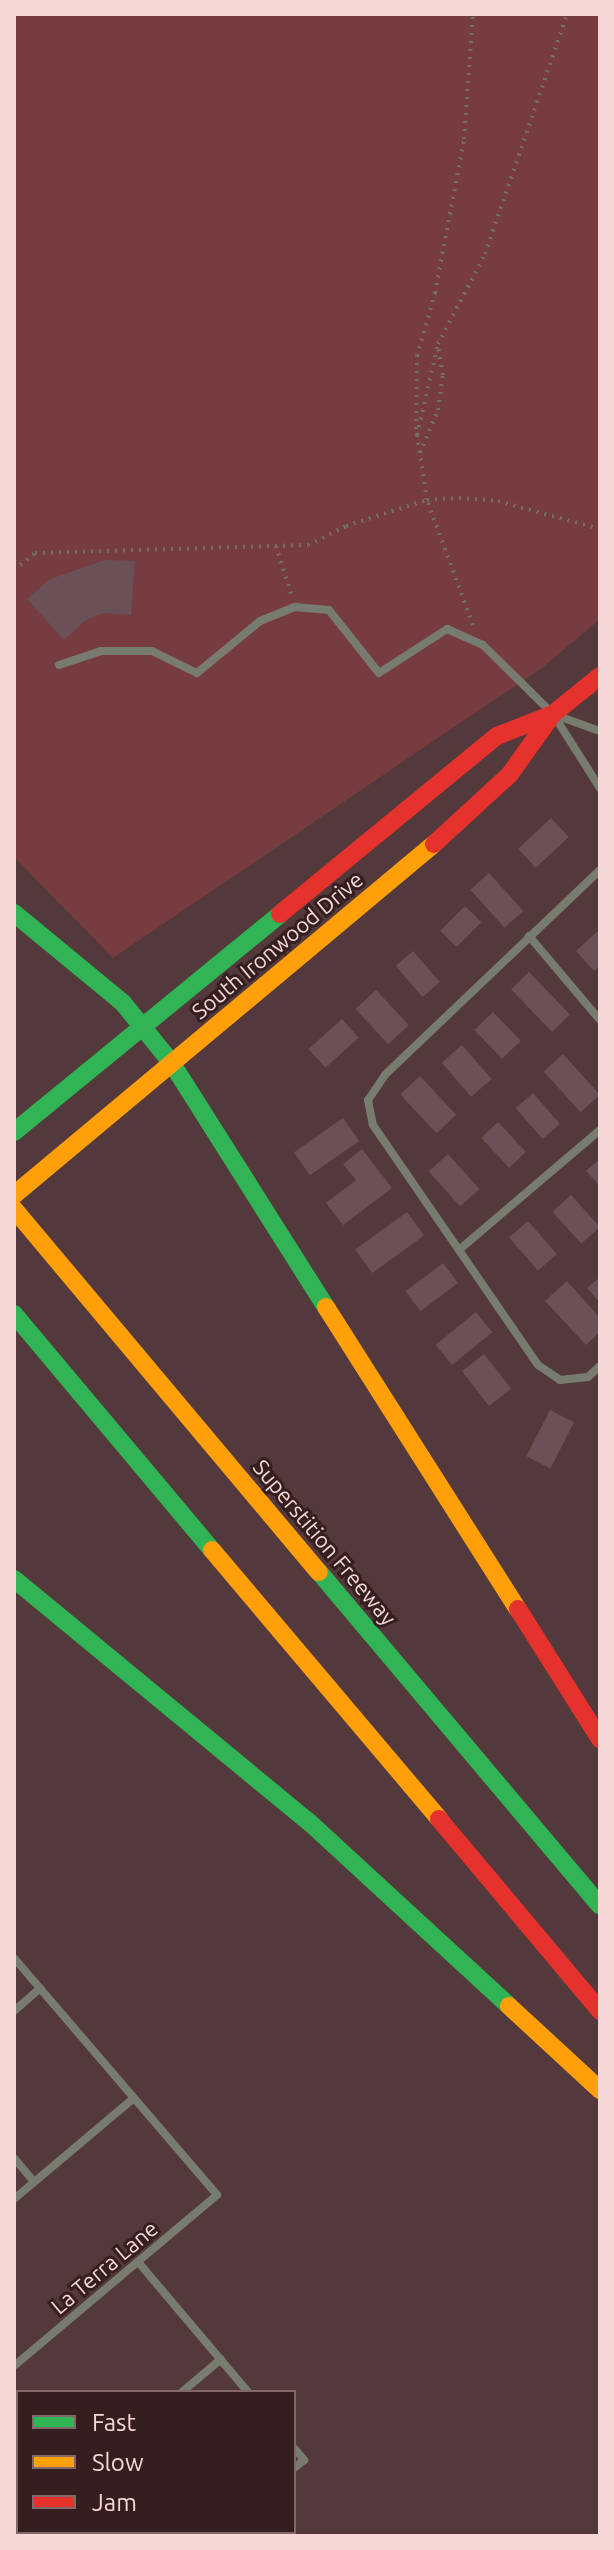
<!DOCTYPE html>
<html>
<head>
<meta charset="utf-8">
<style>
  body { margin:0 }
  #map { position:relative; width:614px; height:2550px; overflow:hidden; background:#53393b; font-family:Ubuntu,sans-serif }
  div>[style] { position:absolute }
  .green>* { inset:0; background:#773c40 }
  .building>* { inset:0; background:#6a5157; transform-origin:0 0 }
  .path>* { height:4px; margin-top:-2px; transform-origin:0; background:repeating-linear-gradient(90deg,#736f68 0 2px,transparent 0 8px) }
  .lane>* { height:8px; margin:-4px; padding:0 4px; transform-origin:4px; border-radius:4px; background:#787c70 }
  .fast>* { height:18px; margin:-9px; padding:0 9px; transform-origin:9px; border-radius:9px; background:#30b455 }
  .slow>* { height:18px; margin:-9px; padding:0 9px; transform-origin:9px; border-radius:9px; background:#ff9f0a }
  .jam>* { height:18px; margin:-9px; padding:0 9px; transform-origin:9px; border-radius:9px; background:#e5322d }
  span { translate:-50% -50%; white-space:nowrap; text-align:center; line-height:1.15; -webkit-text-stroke:6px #341e1f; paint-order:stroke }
  .street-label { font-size:22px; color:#f6d6d7 }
  .frame { position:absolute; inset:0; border:16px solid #f6d6d7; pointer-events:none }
  .legend { position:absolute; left:16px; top:2390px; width:280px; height:144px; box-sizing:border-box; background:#341e1f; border:2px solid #826869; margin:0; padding:10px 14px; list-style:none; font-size:24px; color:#f6d6d7 }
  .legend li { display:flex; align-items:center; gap:16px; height:40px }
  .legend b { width:40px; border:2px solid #826869 }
</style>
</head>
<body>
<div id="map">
  <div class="green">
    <div style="clip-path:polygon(14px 14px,600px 14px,600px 619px,543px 667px,113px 958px,14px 857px)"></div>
  </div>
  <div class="building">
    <div style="clip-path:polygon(105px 560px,135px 561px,131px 615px,103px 613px,86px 620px,64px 640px,27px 599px,50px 579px)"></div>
    <div style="left:551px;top:818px;width:26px;height:45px;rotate:47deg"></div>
    <div style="left:489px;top:873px;width:51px;height:25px;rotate:48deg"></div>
    <div style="left:465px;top:906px;width:23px;height:35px;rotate:45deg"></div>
    <div style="clip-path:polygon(600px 929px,600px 966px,594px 971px,576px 951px)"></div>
    <div style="left:413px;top:951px;width:41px;height:23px;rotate:49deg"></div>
    <div style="left:529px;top:972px;width:59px;height:25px;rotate:46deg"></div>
    <div style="left:376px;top:990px;width:48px;height:28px;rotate:47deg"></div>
    <div style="left:493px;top:1012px;width:40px;height:26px;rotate:46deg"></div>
    <div style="left:342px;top:1019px;width:25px;height:45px;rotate:48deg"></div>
    <div style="left:462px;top:1045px;width:45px;height:27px;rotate:49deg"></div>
    <div style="left:563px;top:1054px;width:55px;height:26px;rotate:48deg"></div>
    <div style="left:420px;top:1076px;width:53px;height:27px;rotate:47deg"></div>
    <div style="left:533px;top:1093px;width:41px;height:23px;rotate:49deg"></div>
    <div style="left:343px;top:1118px;width:28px;height:60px;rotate:55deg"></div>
    <div style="left:498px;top:1122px;width:41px;height:23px;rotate:47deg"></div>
    <div style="clip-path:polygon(362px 1149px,392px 1188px,343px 1225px,326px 1203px,356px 1180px,343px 1164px)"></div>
    <div style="left:448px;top:1154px;width:47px;height:26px;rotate:48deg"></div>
    <div style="clip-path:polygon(600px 1159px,600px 1186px,586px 1171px)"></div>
    <div style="left:571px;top:1195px;width:43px;height:25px;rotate:48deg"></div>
    <div style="left:407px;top:1212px;width:29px;height:64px;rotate:54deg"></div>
    <div style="left:528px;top:1221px;width:44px;height:25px;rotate:49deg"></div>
    <div style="left:443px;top:1263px;width:25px;height:47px;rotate:53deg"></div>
    <div style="clip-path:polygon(600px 1277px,600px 1303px,587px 1288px)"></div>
    <div style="clip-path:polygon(567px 1281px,600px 1318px,600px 1332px,586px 1345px,545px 1301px)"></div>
    <div style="left:476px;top:1312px;width:26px;height:52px;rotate:51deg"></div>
    <div style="left:484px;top:1354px;width:44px;height:28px;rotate:52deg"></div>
    <div style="left:550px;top:1410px;width:27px;height:52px;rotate:27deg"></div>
  </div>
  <div class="path">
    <div style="left:416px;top:429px;width:73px;rotate:-89.2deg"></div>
    <div style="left:417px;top:356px;width:66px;rotate:-74.1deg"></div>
    <div style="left:435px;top:293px;width:157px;rotate:-79.3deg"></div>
    <div style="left:464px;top:139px;width:125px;rotate:-85.9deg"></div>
    <div style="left:420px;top:453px;width:47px;rotate:-67.3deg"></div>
    <div style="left:438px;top:410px;width:35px;rotate:-82deg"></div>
    <div style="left:443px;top:375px;width:28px;rotate:-100deg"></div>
    <div style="left:276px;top:546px;width:50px;rotate:72.6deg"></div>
    <div style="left:14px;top:560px;width:8px;rotate:60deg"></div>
    <div style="left:14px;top:570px;width:27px;rotate:-39deg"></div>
    <div style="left:35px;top:553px;width:273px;rotate:-1.7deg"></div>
    <div style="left:308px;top:545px;width:42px;rotate:-26.6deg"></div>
    <div style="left:346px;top:526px;width:85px;rotate:-17.8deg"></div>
    <div style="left:427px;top:500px;width:32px;rotate:-4deg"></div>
    <div style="left:459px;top:498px;width:39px;rotate:4deg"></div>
    <div style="left:498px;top:501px;width:106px;rotate:15.4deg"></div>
    <div style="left:473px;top:625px;width:133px;rotate:-110.2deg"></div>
    <div style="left:427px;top:500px;width:66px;rotate:-98.7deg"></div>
    <div style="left:417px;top:435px;width:93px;rotate:-77deg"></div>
    <div style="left:438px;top:344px;width:102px;rotate:-62.4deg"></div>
    <div style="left:485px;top:254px;width:254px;rotate:-71.1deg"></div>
  </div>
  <div class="lane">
    <div style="left:59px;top:665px;width:44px;rotate:-18.4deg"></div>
    <div style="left:101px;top:651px;width:51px"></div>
    <div style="left:152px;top:651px;width:50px;rotate:26.1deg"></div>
    <div style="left:197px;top:673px;width:82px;rotate:-39.5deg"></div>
    <div style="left:260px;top:621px;width:38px;rotate:-22deg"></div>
    <div style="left:295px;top:607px;width:34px;rotate:5deg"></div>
    <div style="left:329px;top:610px;width:80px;rotate:51.6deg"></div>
    <div style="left:379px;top:673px;width:81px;rotate:-32.9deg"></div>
    <div style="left:447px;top:629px;width:39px;rotate:24deg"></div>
    <div style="left:483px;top:645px;width:98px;rotate:44.6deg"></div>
    <div style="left:553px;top:714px;width:88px;rotate:57.6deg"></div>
    <div style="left:558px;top:716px;width:45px;rotate:19.7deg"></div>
    <div style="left:600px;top:870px;width:297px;rotate:136.4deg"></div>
    <div style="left:385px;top:1075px;width:30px;rotate:124deg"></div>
    <div style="left:368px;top:1100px;width:25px;rotate:79deg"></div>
    <div style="left:373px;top:1125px;width:291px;rotate:55.5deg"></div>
    <div style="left:538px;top:1365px;width:27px;rotate:34deg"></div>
    <div style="left:560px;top:1380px;width:28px;rotate:-6deg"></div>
    <div style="left:588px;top:1377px;width:16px;rotate:-43deg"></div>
    <div style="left:529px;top:936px;width:110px;rotate:49.8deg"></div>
    <div style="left:459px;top:1250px;width:185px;rotate:-40.4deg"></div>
    <div style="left:14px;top:1958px;width:312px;rotate:49.4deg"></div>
    <div style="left:217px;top:2195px;width:265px;rotate:139.9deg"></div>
    <div style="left:14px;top:2011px;width:35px;rotate:-41deg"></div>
    <div style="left:14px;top:2158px;width:31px;rotate:50deg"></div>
    <div style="left:14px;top:2199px;width:157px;rotate:-40.1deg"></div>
    <div style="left:139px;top:2263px;width:169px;rotate:49.8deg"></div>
    <div style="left:182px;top:2392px;width:51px;rotate:-40.2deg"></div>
    <div style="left:294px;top:2448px;width:16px;rotate:50deg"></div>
    <div style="left:304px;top:2460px;width:13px;rotate:141deg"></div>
    <div style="left:14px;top:2535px;width:5px;rotate:-37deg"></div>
    <div style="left:212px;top:2536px;width:6px;rotate:-39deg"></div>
  </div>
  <div class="fast">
    <div style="left:14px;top:913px;width:141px;rotate:39.5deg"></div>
    <div style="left:123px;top:1003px;width:76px;rotate:50.9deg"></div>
    <div style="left:171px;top:1062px;width:290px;rotate:57.7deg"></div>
    <div style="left:14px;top:1132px;width:344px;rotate:-39.3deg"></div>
    <div style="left:14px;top:1314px;width:308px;rotate:50deg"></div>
    <div style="left:319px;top:1572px;width:436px;rotate:49.9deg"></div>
    <div style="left:14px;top:1579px;width:381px;rotate:39.5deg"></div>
    <div style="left:308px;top:1821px;width:273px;rotate:42.6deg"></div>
  </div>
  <div class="slow">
    <div style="left:14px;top:1195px;width:547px;rotate:-39.89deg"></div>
    <div style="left:14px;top:1209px;width:474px;rotate:50deg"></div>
    <div style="left:326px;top:1307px;width:358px;rotate:57.6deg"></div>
    <div style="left:212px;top:1550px;width:352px;rotate:49.8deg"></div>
    <div style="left:509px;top:2006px;width:124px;rotate:42.7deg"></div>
  </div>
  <div class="jam">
    <div style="left:434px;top:844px;width:103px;rotate:-42.6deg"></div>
    <div style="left:510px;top:774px;width:74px;rotate:-54.4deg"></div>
    <div style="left:553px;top:714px;width:60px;rotate:-39deg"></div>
    <div style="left:280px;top:914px;width:281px;rotate:-39.4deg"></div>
    <div style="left:497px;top:736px;width:60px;rotate:-21.4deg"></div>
    <div style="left:518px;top:1609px;width:154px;rotate:57.8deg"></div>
    <div style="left:439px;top:1819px;width:251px;rotate:50deg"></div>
  </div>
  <div class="street-label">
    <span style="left:277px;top:945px;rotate:-40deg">South Ironwood Drive</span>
    <span style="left:325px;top:1542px;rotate:50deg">Superstition Freeway</span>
    <span style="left:104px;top:2267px;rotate:-40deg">La Terra Lane</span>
  </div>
  <div class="frame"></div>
  <ul class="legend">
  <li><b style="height:10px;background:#30b455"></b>Fast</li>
  <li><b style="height:10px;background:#ff9f0a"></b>Slow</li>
  <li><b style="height:10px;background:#e5322d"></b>Jam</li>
  </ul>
</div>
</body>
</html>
